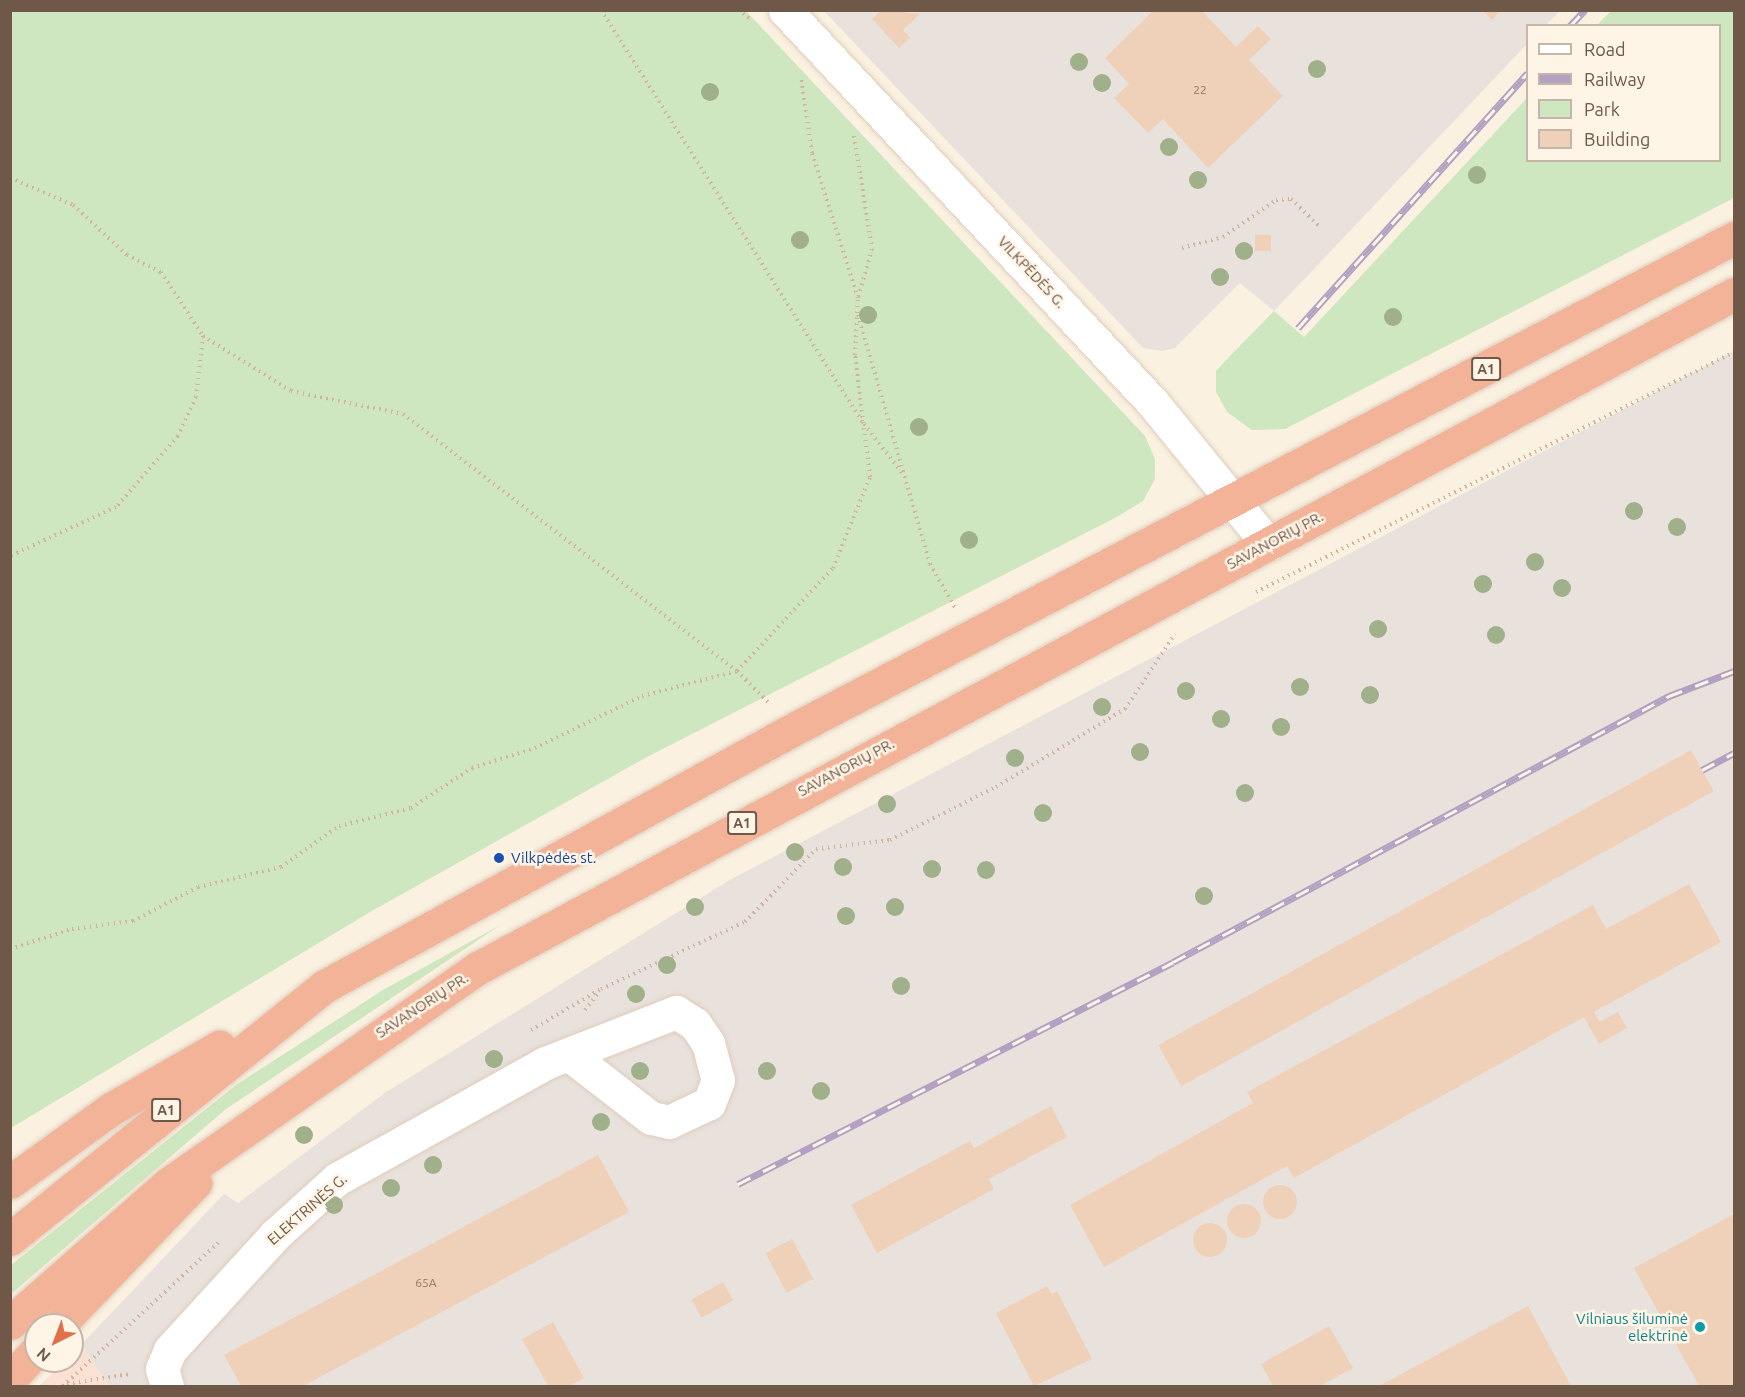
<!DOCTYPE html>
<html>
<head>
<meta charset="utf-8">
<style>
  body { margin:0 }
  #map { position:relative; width:1745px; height:1397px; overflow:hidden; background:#fbf1e0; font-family:Ubuntu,sans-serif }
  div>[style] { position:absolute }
  .commercial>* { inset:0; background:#fbe1d4 }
  .industrial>* { inset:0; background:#e9e2dc }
  .green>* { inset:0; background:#cfe7c0 }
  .building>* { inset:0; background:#efd0b9; transform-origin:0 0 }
  .round { border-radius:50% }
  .path>* { height:4px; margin-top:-2px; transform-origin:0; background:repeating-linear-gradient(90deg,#d3b39d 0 1.5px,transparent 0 6px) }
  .roads { filter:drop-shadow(0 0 2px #decdbd) drop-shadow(0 0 2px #decdbd) }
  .street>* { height:33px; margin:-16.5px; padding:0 16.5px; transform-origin:16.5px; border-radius:16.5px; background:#fff }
  .secondary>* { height:33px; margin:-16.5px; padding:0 16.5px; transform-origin:16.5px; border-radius:16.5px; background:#fff }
  .highway>* { height:33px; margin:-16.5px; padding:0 16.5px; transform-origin:16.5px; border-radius:16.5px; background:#f3b399 }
  .rail>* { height:7px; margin-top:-3.5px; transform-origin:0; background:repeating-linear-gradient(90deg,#fef5e6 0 14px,#b3a0c2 0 28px); box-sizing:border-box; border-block:2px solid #b3a0c2 }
  .trees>* { width:18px; height:18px; margin:-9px; border-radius:50%; background:#9fb08a }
  .dots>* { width:16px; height:16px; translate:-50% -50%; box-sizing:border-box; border:3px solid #fef5e6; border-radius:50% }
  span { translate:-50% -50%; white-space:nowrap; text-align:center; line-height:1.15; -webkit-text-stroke:5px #fef5e6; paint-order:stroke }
  .number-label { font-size:12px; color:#907665 }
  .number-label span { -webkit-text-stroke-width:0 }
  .shield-label span { padding:2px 4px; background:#fef5e6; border:2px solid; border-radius:4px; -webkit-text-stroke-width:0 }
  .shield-label { font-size:14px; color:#705849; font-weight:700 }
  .street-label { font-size:15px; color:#705849 }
  .transit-label { font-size:15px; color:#164399 }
  .left { translate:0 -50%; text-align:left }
  .culture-label { font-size:15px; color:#0d838f }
  .right { translate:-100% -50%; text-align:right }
  .frame { position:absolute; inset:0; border:12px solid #705849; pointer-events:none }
  .legend { position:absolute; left:1526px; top:24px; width:195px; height:138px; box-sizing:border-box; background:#fef5e6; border:2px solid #c5b6a7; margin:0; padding:8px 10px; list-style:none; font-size:18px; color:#705849 }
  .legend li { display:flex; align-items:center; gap:12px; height:30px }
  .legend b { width:30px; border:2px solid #c5b6a7 }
  .north { position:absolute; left:24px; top:1313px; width:60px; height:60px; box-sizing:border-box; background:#fef5e6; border:2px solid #c5b6a7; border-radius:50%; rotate:222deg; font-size:16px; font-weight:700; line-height:24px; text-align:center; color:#705849 }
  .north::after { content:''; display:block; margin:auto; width:21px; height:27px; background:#e06f4a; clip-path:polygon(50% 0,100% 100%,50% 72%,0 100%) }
</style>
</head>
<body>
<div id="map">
  <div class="commercial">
    <div style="clip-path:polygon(81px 1345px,109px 1386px,39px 1386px,65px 1361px,72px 1361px)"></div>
  </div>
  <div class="industrial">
    <div style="clip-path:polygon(824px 11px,1560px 11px,1546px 25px,1528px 26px,1527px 44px,1274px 311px,1240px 283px,1175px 348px,1163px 351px,1143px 348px)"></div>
    <div style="clip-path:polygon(1734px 351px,1734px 1386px,109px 1386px,81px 1345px,224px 1194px,238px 1203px,386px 1092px,728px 881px)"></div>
  </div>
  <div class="green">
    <div style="clip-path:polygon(11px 10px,746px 11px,1145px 436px,1155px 459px,1155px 479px,1143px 501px,1115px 518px,647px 757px,370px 912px,11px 1128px)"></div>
    <div style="clip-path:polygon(1612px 10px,1734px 11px,1734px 198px,1285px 429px,1252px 430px,1227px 412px,1216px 392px,1216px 371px,1229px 357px,1274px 311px,1304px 337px,1527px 98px,1528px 160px,1720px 160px,1720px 26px,1597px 25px)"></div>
    <div style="clip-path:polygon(502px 924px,226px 1109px,11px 1294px,11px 1265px,236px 1085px,383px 990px)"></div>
  </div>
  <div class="building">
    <div style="clip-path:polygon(881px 10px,920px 14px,903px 30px,910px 38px,899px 48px,872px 19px)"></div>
    <div style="clip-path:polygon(1154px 10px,1201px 10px,1236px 47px,1258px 26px,1271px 39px,1249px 60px,1283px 96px,1208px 168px,1163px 119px,1148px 133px,1114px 98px,1129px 84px,1105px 58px)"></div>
    <div style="clip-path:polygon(1482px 10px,1501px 10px,1492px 20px)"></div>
    <div style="left:1255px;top:235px;width:16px;height:16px"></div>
    <div style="left:1691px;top:750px;width:47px;height:609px;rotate:61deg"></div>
    <div style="clip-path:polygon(1689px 884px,1721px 942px,1594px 1012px,1600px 1022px,1618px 1012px,1627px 1028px,1599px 1044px,1584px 1017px,1294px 1178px,1287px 1166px,1104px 1267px,1070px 1205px,1253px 1103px,1247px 1092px,1593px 905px,1606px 929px)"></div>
    <div style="clip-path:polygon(1051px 1106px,1067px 1137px,989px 1179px,994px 1189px,877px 1253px,851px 1205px,970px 1141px,974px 1148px)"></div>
    <div style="clip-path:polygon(598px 1155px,629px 1212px,303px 1386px,241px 1386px,224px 1355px)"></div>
    <div class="round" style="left:1263px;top:1185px;width:34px;height:34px"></div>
    <div class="round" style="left:1227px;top:1204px;width:34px;height:34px"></div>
    <div style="clip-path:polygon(1734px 1214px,1734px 1386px,1699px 1386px,1634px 1268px)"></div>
    <div class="round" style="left:1193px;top:1223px;width:34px;height:34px"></div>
    <div style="left:792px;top:1239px;width:45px;height:30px;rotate:62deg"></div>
    <div style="left:723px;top:1282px;width:21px;height:36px;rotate:61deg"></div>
    <div style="clip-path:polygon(1047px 1286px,1051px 1294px,1057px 1291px,1092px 1359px,1034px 1386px,996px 1313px)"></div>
    <div style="clip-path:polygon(1528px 1306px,1571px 1386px,1379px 1386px)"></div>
    <div style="clip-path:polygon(553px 1322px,584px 1378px,569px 1386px,548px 1386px,522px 1339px)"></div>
    <div style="clip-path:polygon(1329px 1326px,1353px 1368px,1320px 1386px,1273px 1386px,1261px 1364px)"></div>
  </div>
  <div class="path">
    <div style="left:601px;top:10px;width:490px;rotate:57.6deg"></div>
    <div style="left:864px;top:424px;width:63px;rotate:52deg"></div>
    <div style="left:738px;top:10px;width:17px;rotate:36deg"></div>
    <div style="left:854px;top:136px;width:114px;rotate:80.9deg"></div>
    <div style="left:872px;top:249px;width:51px;rotate:105.9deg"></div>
    <div style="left:10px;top:178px;width:69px;rotate:23.2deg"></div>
    <div style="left:73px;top:205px;width:74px;rotate:42.8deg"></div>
    <div style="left:127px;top:255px;width:38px;rotate:27deg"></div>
    <div style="left:161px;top:272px;width:77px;rotate:56.7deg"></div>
    <div style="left:203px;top:336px;width:61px;rotate:96.5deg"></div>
    <div style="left:196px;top:397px;width:43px;rotate:114.8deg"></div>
    <div style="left:178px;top:436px;width:94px;rotate:131.1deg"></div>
    <div style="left:116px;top:507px;width:117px;rotate:155.2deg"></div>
    <div style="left:1182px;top:248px;width:42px;rotate:-15deg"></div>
    <div style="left:1223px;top:237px;width:65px;rotate:-34.9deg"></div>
    <div style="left:1276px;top:200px;width:15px;rotate:-4deg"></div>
    <div style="left:1291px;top:199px;width:42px;rotate:44deg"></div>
    <div style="left:858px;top:315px;width:259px;rotate:73.9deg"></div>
    <div style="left:930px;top:564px;width:52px;rotate:60deg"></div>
    <div style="left:203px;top:336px;width:104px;rotate:32deg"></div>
    <div style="left:291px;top:391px;width:114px;rotate:11.6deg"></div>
    <div style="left:403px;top:414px;width:421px;rotate:37.6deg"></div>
    <div style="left:737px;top:671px;width:47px;rotate:45deg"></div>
    <div style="left:1256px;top:592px;width:535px;rotate:-26.66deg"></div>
    <div style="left:10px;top:949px;width:65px;rotate:-17.9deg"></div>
    <div style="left:72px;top:929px;width:62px;rotate:-7.5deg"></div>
    <div style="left:133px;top:921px;width:73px;rotate:-27.6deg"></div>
    <div style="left:198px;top:887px;width:85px;rotate:-13.5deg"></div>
    <div style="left:281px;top:867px;width:71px;rotate:-35.3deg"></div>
    <div style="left:339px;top:826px;width:74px;rotate:-14deg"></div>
    <div style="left:411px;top:808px;width:73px;rotate:-33.3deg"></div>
    <div style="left:472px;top:768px;width:66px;rotate:-17.6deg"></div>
    <div style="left:535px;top:748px;width:119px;rotate:-25.9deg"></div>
    <div style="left:642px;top:696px;width:98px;rotate:-14.7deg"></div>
    <div style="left:737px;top:671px;width:141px;rotate:-47deg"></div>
    <div style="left:833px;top:568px;width:98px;rotate:-67.9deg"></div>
    <div style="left:870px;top:477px;width:123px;rotate:-97deg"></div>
    <div style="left:855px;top:355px;width:57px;rotate:-87deg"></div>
    <div style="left:858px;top:298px;width:152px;rotate:-107.6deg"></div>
    <div style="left:812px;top:153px;width:77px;rotate:-98.2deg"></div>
    <div style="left:585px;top:1010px;width:23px;rotate:-52deg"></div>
    <div style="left:531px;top:1030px;width:81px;rotate:-30.4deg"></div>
    <div style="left:601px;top:989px;width:159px;rotate:-25deg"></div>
    <div style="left:745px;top:922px;width:102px;rotate:-45.8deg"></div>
    <div style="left:816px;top:849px;width:75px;rotate:-6.9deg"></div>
    <div style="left:890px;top:840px;width:119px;rotate:-26.6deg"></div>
    <div style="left:996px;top:787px;width:151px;rotate:-31.2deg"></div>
    <div style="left:1125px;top:709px;width:90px;rotate:-56.3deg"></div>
    <div style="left:67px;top:1384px;width:64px;rotate:-9deg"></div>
    <div style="left:63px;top:1386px;width:215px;rotate:-42.7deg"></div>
  </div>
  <div class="roads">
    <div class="street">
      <div style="left:167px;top:1386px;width:18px;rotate:-106deg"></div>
      <div style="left:162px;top:1369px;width:21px;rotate:-67deg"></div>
      <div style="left:170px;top:1350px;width:156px;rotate:-47.6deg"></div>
      <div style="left:275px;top:1235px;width:84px;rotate:-42.1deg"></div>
      <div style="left:337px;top:1179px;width:238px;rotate:-29.1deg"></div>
      <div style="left:545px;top:1063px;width:141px;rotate:-21.3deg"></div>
      <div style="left:676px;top:1012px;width:22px;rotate:32deg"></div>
      <div style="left:695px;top:1024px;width:23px;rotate:56deg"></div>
      <div style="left:708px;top:1043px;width:38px;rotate:75deg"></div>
      <div style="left:718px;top:1080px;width:25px;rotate:111deg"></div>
      <div style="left:709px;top:1103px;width:44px;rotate:154.6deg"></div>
      <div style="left:669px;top:1122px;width:18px;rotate:-167deg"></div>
      <div style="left:651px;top:1118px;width:101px;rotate:-142.2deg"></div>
    </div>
    <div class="secondary">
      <div style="left:785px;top:10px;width:538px;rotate:46.88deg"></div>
      <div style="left:1153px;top:403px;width:182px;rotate:50.8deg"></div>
    </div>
    <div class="highway">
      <div style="left:10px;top:1182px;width:125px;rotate:-35.9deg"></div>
      <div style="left:111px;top:1109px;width:125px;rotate:-29.9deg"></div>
      <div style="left:10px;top:1239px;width:404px;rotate:-38.8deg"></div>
      <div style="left:325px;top:986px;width:535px;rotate:-28.72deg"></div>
      <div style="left:794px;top:729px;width:1061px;rotate:-27.58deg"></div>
      <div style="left:10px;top:1323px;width:210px;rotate:-41.3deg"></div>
      <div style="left:168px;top:1184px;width:378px;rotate:-34.9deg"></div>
      <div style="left:478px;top:968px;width:1425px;rotate:-28.22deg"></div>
      <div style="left:59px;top:1325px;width:197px;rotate:-46.2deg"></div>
      <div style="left:10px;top:1379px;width:38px;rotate:-47deg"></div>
    </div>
  </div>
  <div class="rail">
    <div style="left:1570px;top:26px;width:22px;rotate:-47deg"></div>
    <div style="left:1298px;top:328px;width:343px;rotate:-48deg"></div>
    <div style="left:1702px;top:770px;width:36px;rotate:-28deg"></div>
    <div style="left:738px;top:1184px;width:488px;rotate:-27deg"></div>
    <div style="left:1173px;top:962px;width:563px;rotate:-28.2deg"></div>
    <div style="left:1669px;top:696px;width:70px;rotate:-21deg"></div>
  </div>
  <div class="trees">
    <div style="left:1079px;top:62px"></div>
    <div style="left:1317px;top:69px"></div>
    <div style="left:1102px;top:83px"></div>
    <div style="left:710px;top:92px"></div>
    <div style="left:1169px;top:147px"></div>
    <div style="left:1477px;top:175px"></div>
    <div style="left:1198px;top:180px"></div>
    <div style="left:800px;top:240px"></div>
    <div style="left:1244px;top:251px"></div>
    <div style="left:1220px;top:277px"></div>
    <div style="left:868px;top:315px"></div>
    <div style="left:1393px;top:317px"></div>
    <div style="left:919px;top:427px"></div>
    <div style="left:1634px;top:511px"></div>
    <div style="left:1677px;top:527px"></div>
    <div style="left:969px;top:540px"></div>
    <div style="left:1535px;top:562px"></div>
    <div style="left:1483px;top:584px"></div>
    <div style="left:1562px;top:588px"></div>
    <div style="left:1378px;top:629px"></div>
    <div style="left:1496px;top:635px"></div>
    <div style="left:1300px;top:687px"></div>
    <div style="left:1186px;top:691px"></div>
    <div style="left:1370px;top:695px"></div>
    <div style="left:1102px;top:707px"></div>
    <div style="left:1221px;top:719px"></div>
    <div style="left:1281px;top:727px"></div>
    <div style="left:1140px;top:752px"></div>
    <div style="left:1015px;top:758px"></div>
    <div style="left:1245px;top:793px"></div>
    <div style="left:887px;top:804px"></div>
    <div style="left:1043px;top:813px"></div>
    <div style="left:795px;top:852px"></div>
    <div style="left:843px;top:867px"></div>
    <div style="left:932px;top:869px"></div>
    <div style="left:986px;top:870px"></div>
    <div style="left:1204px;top:896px"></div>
    <div style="left:695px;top:907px"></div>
    <div style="left:895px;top:907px"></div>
    <div style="left:846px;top:916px"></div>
    <div style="left:667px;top:965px"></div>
    <div style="left:901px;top:986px"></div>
    <div style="left:636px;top:994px"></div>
    <div style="left:494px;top:1059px"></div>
    <div style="left:640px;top:1071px"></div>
    <div style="left:767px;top:1071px"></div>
    <div style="left:821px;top:1091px"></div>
    <div style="left:601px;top:1122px"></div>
    <div style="left:304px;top:1135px"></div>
    <div style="left:433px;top:1165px"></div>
    <div style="left:391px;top:1188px"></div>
    <div style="left:334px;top:1205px"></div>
  </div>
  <div class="dots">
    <div style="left:499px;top:858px;background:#1a4fb4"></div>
    <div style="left:1700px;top:1327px;background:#0f9aa8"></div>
  </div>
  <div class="number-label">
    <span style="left:1200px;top:90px">22</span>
    <span style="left:426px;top:1283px">65A</span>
  </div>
  <div class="shield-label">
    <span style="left:1486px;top:369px">A1</span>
    <span style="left:742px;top:823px">A1</span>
    <span style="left:166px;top:1110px">A1</span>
  </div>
  <div class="street-label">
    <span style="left:1032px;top:272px;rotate:47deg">VILKPĖDĖS G.</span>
    <span style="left:1275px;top:540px;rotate:-28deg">SAVANORIŲ PR.</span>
    <span style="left:846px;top:767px;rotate:-28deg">SAVANORIŲ PR.</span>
    <span style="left:422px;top:1005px;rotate:-33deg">SAVANORIŲ PR.</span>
    <span style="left:307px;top:1209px;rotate:-41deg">ELEKTRINĖS G.</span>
  </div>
  <div class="transit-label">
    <span class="left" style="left:511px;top:858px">Vilkpėdės st.</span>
  </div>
  <div class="culture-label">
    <span class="right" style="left:1688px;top:1327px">Vilniaus šiluminė<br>elektrinė</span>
  </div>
  <div class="frame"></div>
  <ul class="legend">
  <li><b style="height:8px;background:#fff"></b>Road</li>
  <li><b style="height:8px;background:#b3a0c2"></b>Railway</li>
  <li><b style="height:16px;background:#cfe7c0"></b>Park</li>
  <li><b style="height:16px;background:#efd0b9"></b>Building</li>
  </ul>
  <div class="north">N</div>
</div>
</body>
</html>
